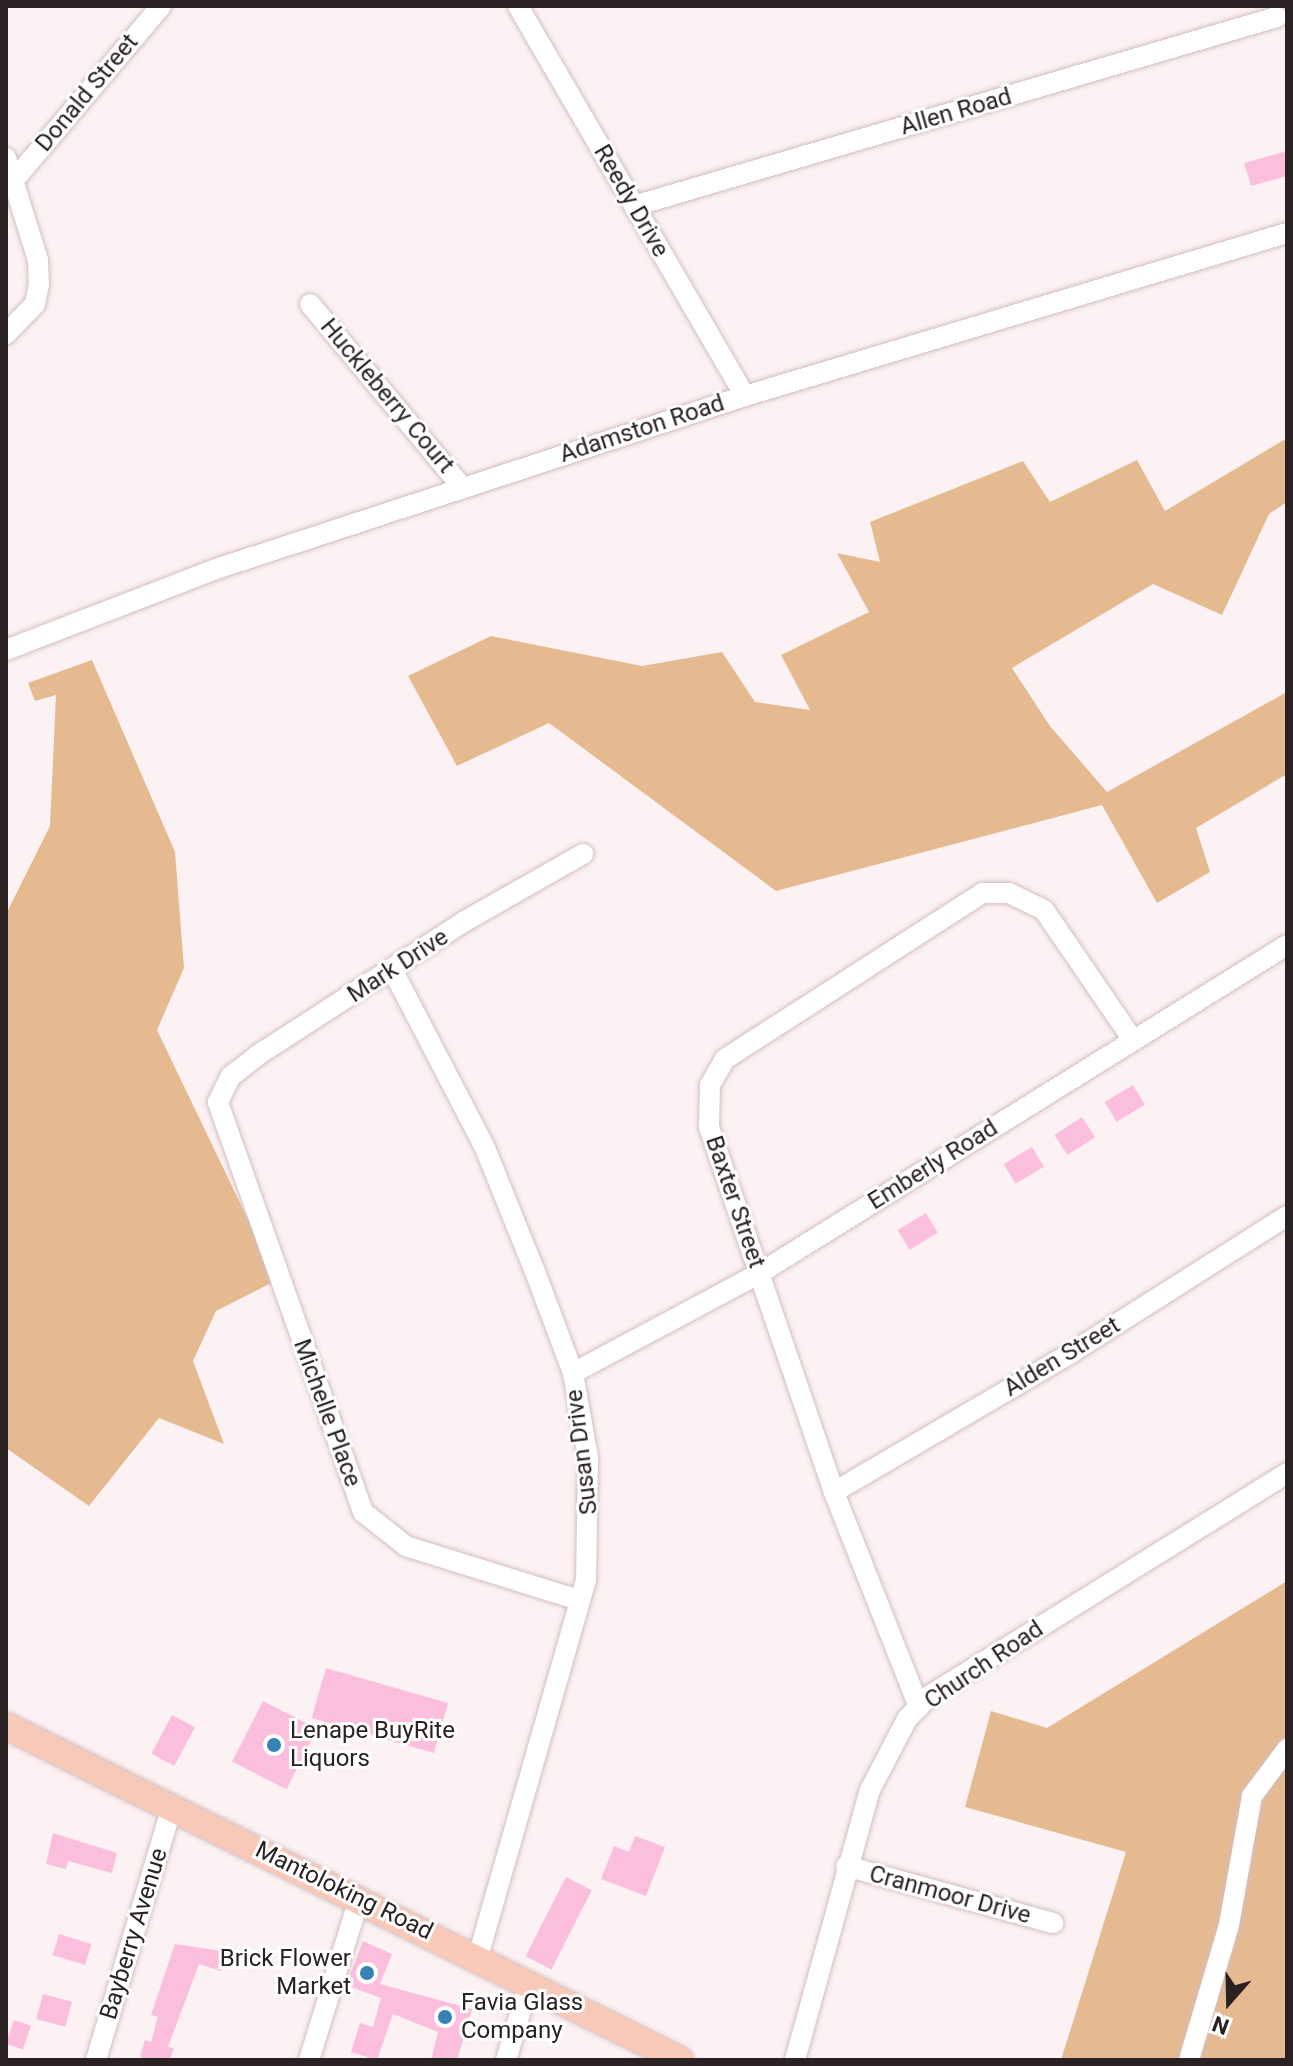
<!DOCTYPE html>
<html>
<head>
<meta charset="utf-8">
<style>
  body { margin:0 }
  #map { position:relative; width:1293px; height:2066px; overflow:hidden; background:#fcf2f3; font-family:Roboto,sans-serif }
  div>[style] { position:absolute }
  .green>* { inset:0; background:#e6ba91 }
  .building>* { inset:0; background:#fbbedd; transform-origin:0 0 }
  .roads { filter:drop-shadow(0 0 2px #d4bebf) drop-shadow(0 0 2px #d4bebf) }
  .minor>* { height:20px; margin:-10px; padding:0 10px; transform-origin:10px; border-radius:10px; background:#fff }
  .major>* { height:26px; margin:-13px; padding:0 13px; transform-origin:13px; border-radius:13px; background:#f8c9b9 }
  .dots>* { width:22px; height:22px; translate:-50% -50%; box-sizing:border-box; border:4px solid #fff; border-radius:50% }
  span { translate:-50% -50%; white-space:nowrap; text-align:center; line-height:1.15; -webkit-text-stroke:6px #fff; paint-order:stroke }
  .street-label { font-size:24px; color:#2a2122 }
  .poi-label { font-size:24px; color:#2a2122 }
  .left { translate:0 -50%; text-align:left }
  .right { translate:-100% -50%; text-align:right }
  .frame { position:absolute; inset:0; border:8px solid #2a2122; pointer-events:none }
  .north { position:absolute; left:1189px; top:1962px; width:80px; height:80px; -webkit-text-stroke:6px #fff; paint-order:stroke; rotate:200deg; font-size:22px; font-weight:700; line-height:32px; text-align:center; color:#2a2122 }
  .north::after { content:''; display:block; margin:auto; width:28px; height:36px; background:#2a2122; clip-path:polygon(50% 0,100% 100%,50% 72%,0 100%) }
</style>
</head>
<body>
<div id="map">
  <div class="green">
    <div style="clip-path:polygon(1287px 438px,1287px 502px,1269px 514px,1222px 615px,1153px 584px,1012px 668px,1050px 726px,1107px 792px,1287px 692px,1287px 774px,1196px 828px,1210px 872px,1157px 903px,1102px 805px,776px 891px,549px 723px,457px 766px,408px 676px,491px 636px,642px 666px,722px 652px,755px 702px,810px 710px,781px 655px,869px 612px,837px 553px,880px 562px,870px 522px,1023px 461px,1050px 502px,1137px 460px,1165px 511px)"></div>
    <div style="clip-path:polygon(92px 660px,175px 852px,184px 968px,157px 1030px,277px 1280px,216px 1311px,193px 1361px,224px 1444px,159px 1418px,89px 1506px,6px 1448px,6px 914px,50px 826px,56px 695px,35px 701px,28px 683px)"></div>
    <div style="clip-path:polygon(1287px 1581px,1287px 2060px,1061px 2060px,1126px 1852px,965px 1807px,991px 1711px,1047px 1728px)"></div>
  </div>
  <div class="building">
    <div style="clip-path:polygon(1287px 151px,1287px 176px,1251px 186px,1244px 163px)"></div>
    <div style="left:1133px;top:1085px;width:23px;height:33px;rotate:59deg"></div>
    <div style="left:1082px;top:1117px;width:24px;height:33px;rotate:57deg"></div>
    <div style="left:1032px;top:1147px;width:23px;height:33px;rotate:59deg"></div>
    <div style="left:926px;top:1213px;width:23px;height:33px;rotate:59deg"></div>
    <div style="left:326px;top:1668px;width:127px;height:52px;rotate:16deg"></div>
    <div style="left:263px;top:1701px;width:61px;height:68px;rotate:27deg"></div>
    <div style="left:172px;top:1715px;width:26px;height:44px;rotate:28deg"></div>
    <div style="clip-path:polygon(53px 1833px,117px 1853px,112px 1873px,68px 1861px,66px 1869px,46px 1864px)"></div>
    <div style="clip-path:polygon(635px 1836px,665px 1847px,646px 1896px,601px 1879px,614px 1846px,629px 1852px)"></div>
    <div style="left:566px;top:1877px;width:29px;height:89px;rotate:27deg"></div>
    <div style="left:59px;top:1934px;width:34px;height:22px;rotate:17deg"></div>
    <div style="clip-path:polygon(363px 1941px,392px 1954px,380px 1984px,472px 2009px,457px 2060px,431px 2060px,438px 2032px,393px 2014px,377px 2060px,351px 2052px,360px 2023px,373px 2027px,381px 1998px,346px 1985px)"></div>
    <div style="clip-path:polygon(175px 1944px,228px 1952px,221px 1971px,199px 1964px,168px 2047px,174px 2048px,170px 2060px,145px 2060px,140px 2056px,145px 2040px,151px 2042px,158px 2017px,151px 2015px)"></div>
    <div style="left:43px;top:1994px;width:30px;height:26px;rotate:15deg"></div>
    <div style="left:14px;top:2020px;width:18px;height:25px;rotate:19deg"></div>
  </div>
  <div class="roads">
    <div class="minor">
      <div style="left:518px;top:6px;width:451px;rotate:59.8deg"></div>
      <div style="left:6px;top:158px;width:107px;rotate:72.6deg"></div>
      <div style="left:38px;top:260px;width:24px;rotate:88deg"></div>
      <div style="left:39px;top:284px;width:20px;rotate:101deg"></div>
      <div style="left:35px;top:304px;width:42px;rotate:134deg"></div>
      <div style="left:14px;top:180px;width:228px;rotate:-49.8deg"></div>
      <div style="left:634px;top:206px;width:670px;rotate:-16.38deg"></div>
      <div style="left:310px;top:304px;width:239px;rotate:50.3deg"></div>
      <div style="left:6px;top:650px;width:228px;rotate:-21.1deg"></div>
      <div style="left:219px;top:568px;width:553px;rotate:-18.11deg"></div>
      <div style="left:745px;top:396px;width:566px;rotate:-16.74deg"></div>
      <div style="left:393px;top:971px;width:199px;rotate:62.5deg"></div>
      <div style="left:485px;top:1148px;width:131px;rotate:68deg"></div>
      <div style="left:534px;top:1269px;width:111px;rotate:69.4deg"></div>
      <div style="left:573px;top:1373px;width:85px;rotate:79.9deg"></div>
      <div style="left:588px;top:1457px;width:123px;rotate:90.9deg"></div>
      <div style="left:586px;top:1580px;width:392px;rotate:106deg"></div>
      <div style="left:573px;top:1373px;width:212px;rotate:-28.1deg"></div>
      <div style="left:760px;top:1273px;width:621px;rotate:-31.9deg"></div>
      <div style="left:834px;top:1492px;width:278px;rotate:-30.4deg"></div>
      <div style="left:1074px;top:1351px;width:252px;rotate:-32.4deg"></div>
      <div style="left:579px;top:1600px;width:181px;rotate:-162.7deg"></div>
      <div style="left:406px;top:1546px;width:55px;rotate:-141.7deg"></div>
      <div style="left:363px;top:1512px;width:435px;rotate:-109.5deg"></div>
      <div style="left:218px;top:1102px;width:28px;rotate:-64deg"></div>
      <div style="left:230px;top:1077px;width:36px;rotate:-38deg"></div>
      <div style="left:258px;top:1055px;width:247px;rotate:-32.9deg"></div>
      <div style="left:465px;top:921px;width:136px;rotate:-29.6deg"></div>
      <div style="left:919px;top:1707px;width:231px;rotate:-111.6deg"></div>
      <div style="left:834px;top:1492px;width:387px;rotate:-108.9deg"></div>
      <div style="left:709px;top:1126px;width:41px;rotate:-88.6deg"></div>
      <div style="left:710px;top:1085px;width:30px;rotate:-60deg"></div>
      <div style="left:725px;top:1059px;width:307px;rotate:-32.8deg"></div>
      <div style="left:983px;top:893px;width:26px"></div>
      <div style="left:1009px;top:893px;width:39px;rotate:26deg"></div>
      <div style="left:1044px;top:910px;width:158px;rotate:55.6deg"></div>
      <div style="left:846px;top:1866px;width:215px;rotate:15.4deg"></div>
      <div style="left:96px;top:2060px;width:264px;rotate:-73.3deg"></div>
      <div style="left:309px;top:2060px;width:169px;rotate:-72.7deg"></div>
      <div style="left:506px;top:2060px;width:79px;rotate:-73.2deg"></div>
      <div style="left:795px;top:2060px;width:280px;rotate:-74.5deg"></div>
      <div style="left:870px;top:1790px;width:80px;rotate:-62.5deg"></div>
      <div style="left:907px;top:1719px;width:32px;rotate:-46deg"></div>
      <div style="left:929px;top:1696px;width:422px;rotate:-31.9deg"></div>
      <div style="left:1189px;top:2060px;width:141px;rotate:-73.5deg"></div>
      <div style="left:1229px;top:1925px;width:131px;rotate:-79.9deg"></div>
      <div style="left:1252px;top:1796px;width:59px;rotate:-53.3deg"></div>
    </div>
    <div class="major">
      <div style="left:6px;top:1726px;width:752px;rotate:26.36deg"></div>
    </div>
  </div>
  <div class="dots">
    <div style="left:274px;top:1745px;background:#3782b5"></div>
    <div style="left:367px;top:1973px;background:#3782b5"></div>
    <div style="left:445px;top:2017px;background:#3782b5"></div>
  </div>
  <div class="street-label">
    <span style="left:87px;top:93px;rotate:-50deg">Donald Street</span>
    <span style="left:956px;top:112px;rotate:-16deg">Allen Road</span>
    <span style="left:631px;top:201px;rotate:60deg">Reedy Drive</span>
    <span style="left:387px;top:396px;rotate:50deg">Huckleberry Court</span>
    <span style="left:642px;top:429px;rotate:-18deg">Adamston Road</span>
    <span style="left:398px;top:966px;rotate:-33deg">Mark Drive</span>
    <span style="left:933px;top:1165px;rotate:-32deg">Emberly Road</span>
    <span style="left:735px;top:1202px;rotate:71deg">Baxter Street</span>
    <span style="left:1062px;top:1357px;rotate:-31deg">Alden Street</span>
    <span style="left:327px;top:1413px;rotate:70deg">Michelle Place</span>
    <span style="left:582px;top:1452px;rotate:-97deg">Susan Drive</span>
    <span style="left:984px;top:1665px;rotate:-34deg">Church Road</span>
    <span style="left:344px;top:1891px;rotate:26deg">Mantoloking Road</span>
    <span style="left:950px;top:1895px;rotate:15deg">Cranmoor Drive</span>
    <span style="left:134px;top:1934px;rotate:-73deg">Bayberry Avenue</span>
  </div>
  <div class="poi-label">
    <span class="left" style="left:290px;top:1745px">Lenape BuyRite<br>Liquors</span>
    <span class="right" style="left:351px;top:1973px">Brick Flower<br>Market</span>
    <span class="left" style="left:461px;top:2017px">Favia Glass<br>Company</span>
  </div>
  <div class="frame"></div>
  <div class="north">N</div>
</div>
</body>
</html>
